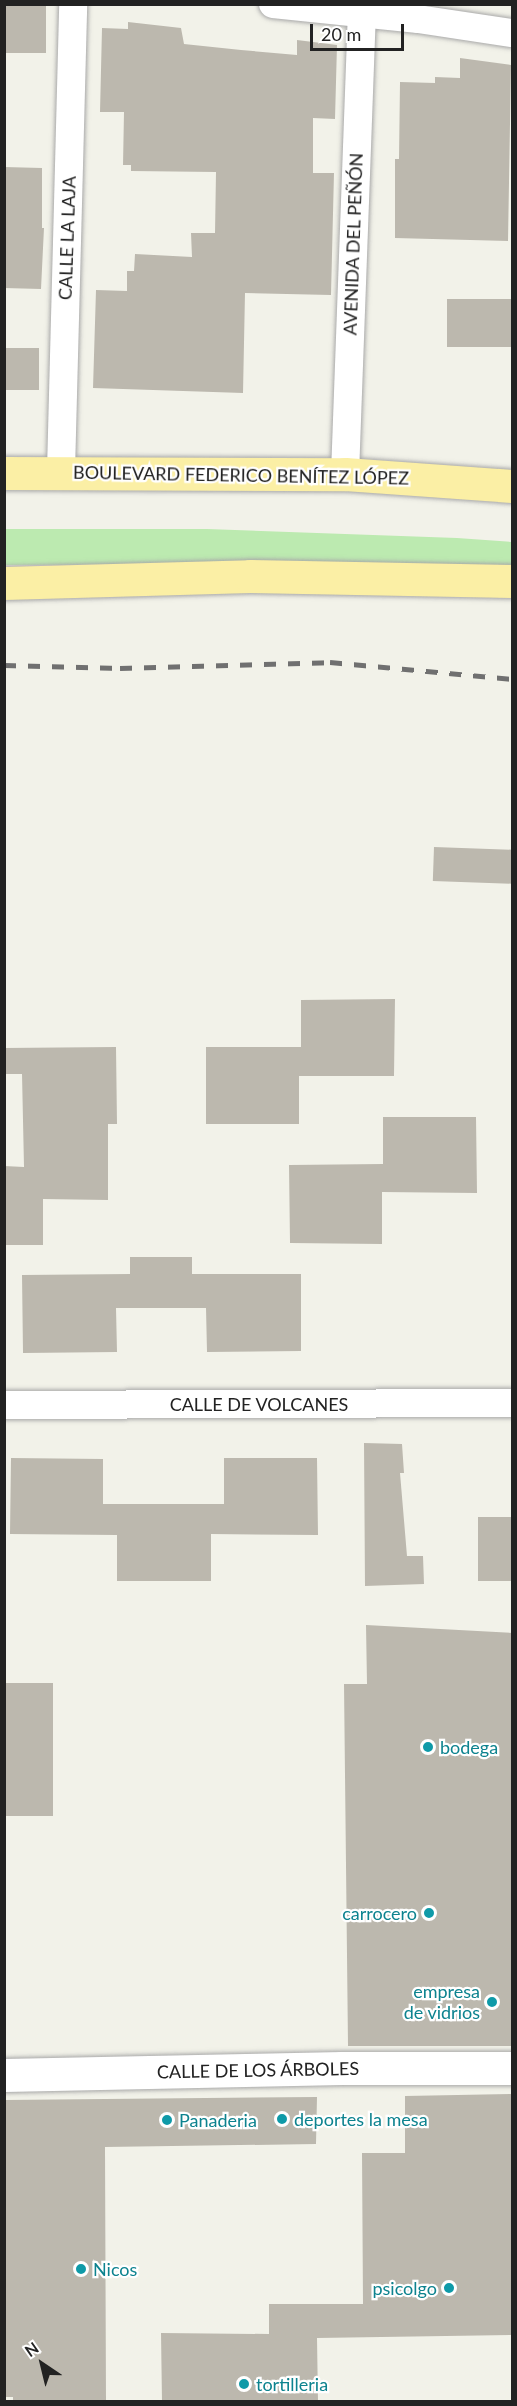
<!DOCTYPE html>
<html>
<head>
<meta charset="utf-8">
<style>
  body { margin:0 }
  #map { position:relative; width:517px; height:2406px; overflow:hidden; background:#f2f2e9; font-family:Lato,sans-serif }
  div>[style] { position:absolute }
  .grass>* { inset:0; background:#bceab0 }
  .building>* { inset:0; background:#bcb8ae; transform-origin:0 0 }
  .roads { filter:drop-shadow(0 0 2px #a9a9a9) drop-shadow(0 0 2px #a9a9a9) }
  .minor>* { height:28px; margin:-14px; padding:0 14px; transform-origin:14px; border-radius:14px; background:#fff }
  .tertiary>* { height:33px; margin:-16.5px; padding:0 16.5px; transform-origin:16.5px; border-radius:16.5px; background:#fff }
  .primary>* { height:33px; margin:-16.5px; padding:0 16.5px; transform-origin:16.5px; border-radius:16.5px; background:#fbefa5 }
  .rail>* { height:4.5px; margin-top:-2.25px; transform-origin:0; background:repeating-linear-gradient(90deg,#707070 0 12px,transparent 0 24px) }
  .dots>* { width:16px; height:16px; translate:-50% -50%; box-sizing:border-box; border:3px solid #fff; border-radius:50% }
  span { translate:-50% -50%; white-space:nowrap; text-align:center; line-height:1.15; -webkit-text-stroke:4.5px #fff; paint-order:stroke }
  .street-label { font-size:18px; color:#222 }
  .culture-label { font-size:18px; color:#0d838f }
  .left { translate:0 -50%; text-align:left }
  .right { translate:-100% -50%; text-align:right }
  .frame { position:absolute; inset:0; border:6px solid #222; pointer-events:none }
  .north { position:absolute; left:12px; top:2334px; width:60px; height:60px; -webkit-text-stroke:4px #fff; paint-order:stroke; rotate:325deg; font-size:16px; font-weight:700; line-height:24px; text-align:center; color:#222 }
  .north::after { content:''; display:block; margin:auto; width:21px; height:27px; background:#222; clip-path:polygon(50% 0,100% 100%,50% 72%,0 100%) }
  .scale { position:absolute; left:310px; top:24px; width:94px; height:27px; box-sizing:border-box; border:3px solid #222; border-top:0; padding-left:8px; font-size:18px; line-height:21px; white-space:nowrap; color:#222; -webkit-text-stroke:4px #fff; paint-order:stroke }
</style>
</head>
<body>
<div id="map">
  <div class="grass">
    <div style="clip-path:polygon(4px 529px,207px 529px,457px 538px,512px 542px,512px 573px,273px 564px,5px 565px)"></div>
  </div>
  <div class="building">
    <div style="left:4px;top:4px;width:42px;height:49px"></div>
    <div style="clip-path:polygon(128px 22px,181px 28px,184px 44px,241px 50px,297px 55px,297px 40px,337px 45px,335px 119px,313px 118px,313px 173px,334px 173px,331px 295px,245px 293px,243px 393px,93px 388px,96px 290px,127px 291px,127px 271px,134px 271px,135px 254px,192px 257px,191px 233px,215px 233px,216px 172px,131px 171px,131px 165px,123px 165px,124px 112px,100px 112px,102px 28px,128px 29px)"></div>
    <div style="clip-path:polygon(460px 58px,511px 65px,508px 241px,395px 238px,395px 159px,399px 159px,400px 82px,435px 83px,435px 77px,460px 78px)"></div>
    <div style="clip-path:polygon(4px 167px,42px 168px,42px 228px,44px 228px,41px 289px,4px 288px)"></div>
    <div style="left:447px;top:299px;width:66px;height:48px"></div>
    <div style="left:4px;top:348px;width:35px;height:42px"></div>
    <div style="left:434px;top:847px;width:79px;height:34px;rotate:2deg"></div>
    <div style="clip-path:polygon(395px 999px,394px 1076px,299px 1076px,299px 1124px,206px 1124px,206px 1047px,301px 1047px,301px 1000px)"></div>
    <div style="clip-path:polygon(116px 1047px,117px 1124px,108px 1124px,108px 1200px,43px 1199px,43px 1245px,4px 1245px,4px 1166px,24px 1167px,22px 1074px,4px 1074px,4px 1048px)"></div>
    <div style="clip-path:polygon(383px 1117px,476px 1117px,477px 1193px,382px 1192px,382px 1244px,290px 1243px,289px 1165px,383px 1164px)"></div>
    <div style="clip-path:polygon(130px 1257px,192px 1257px,192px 1274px,301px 1274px,301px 1351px,207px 1352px,206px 1308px,116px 1308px,117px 1352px,23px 1353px,22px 1275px,130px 1274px)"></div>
    <div style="clip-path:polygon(364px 1443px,402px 1444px,404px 1473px,400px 1473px,407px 1556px,423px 1556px,424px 1584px,365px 1586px)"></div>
    <div style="clip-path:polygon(11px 1458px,103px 1459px,103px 1504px,224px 1504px,224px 1458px,317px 1458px,318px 1535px,211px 1534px,211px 1581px,117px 1581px,117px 1535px,10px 1534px)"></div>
    <div style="left:513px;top:1517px;width:64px;height:35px;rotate:90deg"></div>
    <div style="clip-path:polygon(366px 1625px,513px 1633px,513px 2046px,348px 2046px,344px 1684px,367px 1684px)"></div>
    <div style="left:4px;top:1683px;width:49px;height:133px"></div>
    <div style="clip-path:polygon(513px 2094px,513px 2335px,317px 2338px,318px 2402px,162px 2402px,161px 2333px,269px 2334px,269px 2304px,363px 2304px,362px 2153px,405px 2153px,405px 2096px)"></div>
    <div style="clip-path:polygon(317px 2097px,316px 2144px,105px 2147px,106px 2402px,13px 2402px,13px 2397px,4px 2397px,4px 2100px)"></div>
  </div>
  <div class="roads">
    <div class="minor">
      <div style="left:273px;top:4px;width:146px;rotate:5.9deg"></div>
      <div style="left:418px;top:19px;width:95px;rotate:8.5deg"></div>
      <div style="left:61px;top:471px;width:467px;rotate:-88.5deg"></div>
      <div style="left:345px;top:474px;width:459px;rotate:-87.9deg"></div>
      <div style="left:4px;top:1405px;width:508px;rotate:-0.23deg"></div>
    </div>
    <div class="tertiary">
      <div style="left:4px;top:2075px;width:338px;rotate:-1.2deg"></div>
      <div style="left:342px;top:2068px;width:170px"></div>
    </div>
    <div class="primary">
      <div style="left:4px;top:473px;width:341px;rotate:0.2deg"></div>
      <div style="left:345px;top:474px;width:167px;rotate:4.1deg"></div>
      <div style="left:4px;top:583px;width:246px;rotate:-1.6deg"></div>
      <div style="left:250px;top:576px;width:262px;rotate:1.1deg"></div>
    </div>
  </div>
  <div class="rail">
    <div style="left:4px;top:665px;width:116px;rotate:1.5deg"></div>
    <div style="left:120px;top:668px;width:210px;rotate:-1.6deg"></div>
    <div style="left:330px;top:662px;width:183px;rotate:5.3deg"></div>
  </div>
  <div class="dots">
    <div style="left:428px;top:1747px;background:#0f9aa8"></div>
    <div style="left:429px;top:1913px;background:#0f9aa8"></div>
    <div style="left:492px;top:2002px;background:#0f9aa8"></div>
    <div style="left:282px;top:2119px;background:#0f9aa8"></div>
    <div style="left:167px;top:2120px;background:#0f9aa8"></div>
    <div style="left:81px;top:2269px;background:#0f9aa8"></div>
    <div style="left:449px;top:2288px;background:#0f9aa8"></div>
    <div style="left:244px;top:2384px;background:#0f9aa8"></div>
  </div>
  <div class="street-label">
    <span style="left:67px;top:238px;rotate:-88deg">CALLE LA LAJA</span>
    <span style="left:353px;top:244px;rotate:-88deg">AVENIDA DEL PEÑÓN</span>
    <span style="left:241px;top:475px;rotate:1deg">BOULEVARD FEDERICO BENÍTEZ LÓPEZ</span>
    <span style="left:259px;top:1404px">CALLE DE VOLCANES</span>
    <span style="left:258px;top:2070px;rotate:-1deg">CALLE DE LOS ÁRBOLES</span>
  </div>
  <div class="culture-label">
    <span class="left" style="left:440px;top:1747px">bodega</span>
    <span class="right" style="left:417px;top:1913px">carrocero</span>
    <span class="right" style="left:480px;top:2002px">empresa<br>de vidrios</span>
    <span class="left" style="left:294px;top:2119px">deportes la mesa</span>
    <span class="left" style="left:179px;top:2120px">Panaderia</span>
    <span class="left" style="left:93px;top:2269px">Nicos</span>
    <span class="right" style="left:437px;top:2288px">psicolgo</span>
    <span class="left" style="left:256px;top:2384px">tortilleria</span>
  </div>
  <div class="frame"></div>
  <div class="north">N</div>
  <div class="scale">20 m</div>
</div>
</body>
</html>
